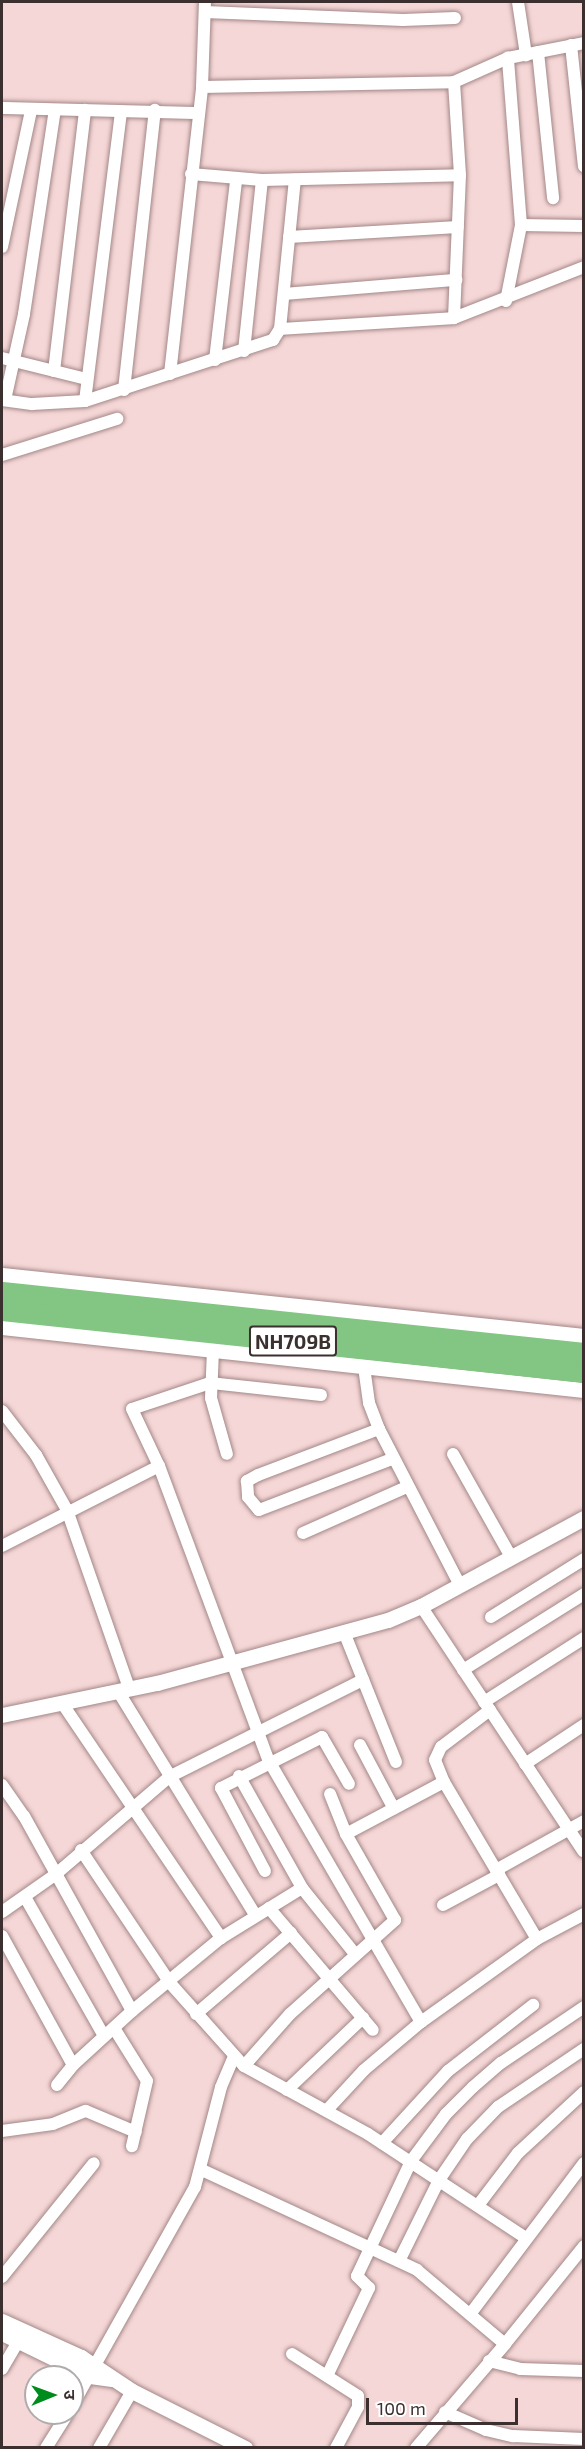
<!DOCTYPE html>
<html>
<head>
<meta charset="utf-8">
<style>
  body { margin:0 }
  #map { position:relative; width:585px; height:2449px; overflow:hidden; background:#f6d7d7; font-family:"Exo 2","Noto Sans Devanagari",sans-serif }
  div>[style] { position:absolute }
  .roads { filter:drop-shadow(0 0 2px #a38787) drop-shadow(0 0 2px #a38787) }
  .minor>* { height:12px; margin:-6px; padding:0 6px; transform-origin:6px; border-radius:6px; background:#fff }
  .tertiary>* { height:15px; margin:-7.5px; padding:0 7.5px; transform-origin:7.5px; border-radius:7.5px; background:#fff }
  .motorway>* { height:21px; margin:-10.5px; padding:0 10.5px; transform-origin:10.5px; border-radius:10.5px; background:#83c583 }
  span { translate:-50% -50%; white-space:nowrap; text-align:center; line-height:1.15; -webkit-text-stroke:6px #fff; paint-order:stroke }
  .shield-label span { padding:2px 4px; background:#fff; border:2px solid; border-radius:4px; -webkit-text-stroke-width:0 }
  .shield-label { font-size:20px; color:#3b2f2f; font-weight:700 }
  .frame { position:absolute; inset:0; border:3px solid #3b2f2f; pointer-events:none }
  .north { position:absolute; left:24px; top:2365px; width:60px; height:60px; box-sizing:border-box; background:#fff; border:2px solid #b1acac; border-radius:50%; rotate:89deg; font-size:16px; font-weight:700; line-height:24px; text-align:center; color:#3b2f2f }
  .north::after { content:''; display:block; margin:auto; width:21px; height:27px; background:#008c1d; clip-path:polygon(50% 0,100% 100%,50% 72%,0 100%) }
  .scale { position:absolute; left:366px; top:2398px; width:152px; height:27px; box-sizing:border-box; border:3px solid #3b2f2f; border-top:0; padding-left:8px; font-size:18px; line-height:21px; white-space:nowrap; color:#3b2f2f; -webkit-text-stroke:4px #fff; paint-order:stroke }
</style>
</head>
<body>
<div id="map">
  <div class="roads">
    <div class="minor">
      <div style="left:518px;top:2px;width:54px;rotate:81.4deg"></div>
      <div style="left:205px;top:12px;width:198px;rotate:2.3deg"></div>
      <div style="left:403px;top:20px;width:52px;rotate:-2.2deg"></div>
      <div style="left:571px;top:45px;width:122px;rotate:83.9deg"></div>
      <div style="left:538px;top:52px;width:147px;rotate:84.1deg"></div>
      <div style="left:202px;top:87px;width:252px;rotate:-1.1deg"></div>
      <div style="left:454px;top:82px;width:59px;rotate:-24deg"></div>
      <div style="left:508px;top:58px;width:77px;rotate:-11.2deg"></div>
      <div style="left:2px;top:108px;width:196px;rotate:1.5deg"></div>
      <div style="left:191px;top:174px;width:71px;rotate:4.8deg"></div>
      <div style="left:262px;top:180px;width:198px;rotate:-1.4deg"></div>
      <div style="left:521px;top:225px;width:63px;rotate:0.9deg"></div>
      <div style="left:289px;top:237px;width:169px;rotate:-3.4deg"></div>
      <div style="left:2px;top:247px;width:140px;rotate:-78deg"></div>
      <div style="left:284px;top:294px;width:173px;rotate:-4.7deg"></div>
      <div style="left:506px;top:301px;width:77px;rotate:-78.8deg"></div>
      <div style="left:521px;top:225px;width:168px;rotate:-94.5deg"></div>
      <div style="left:454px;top:318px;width:143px;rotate:-87.6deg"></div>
      <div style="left:460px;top:175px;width:93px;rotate:-93.7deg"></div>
      <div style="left:280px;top:329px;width:174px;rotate:-3.6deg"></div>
      <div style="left:454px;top:318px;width:140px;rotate:-21.4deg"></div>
      <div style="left:244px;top:351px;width:172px;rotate:-84deg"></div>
      <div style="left:2px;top:358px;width:87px;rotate:14deg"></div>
      <div style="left:215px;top:360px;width:181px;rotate:-83.3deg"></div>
      <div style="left:54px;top:371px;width:263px;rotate:-83.2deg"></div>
      <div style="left:170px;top:374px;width:289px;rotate:-83.6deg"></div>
      <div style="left:202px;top:87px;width:85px;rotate:-88deg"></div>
      <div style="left:124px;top:390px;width:282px;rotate:-83.7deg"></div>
      <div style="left:2px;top:400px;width:30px;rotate:8deg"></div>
      <div style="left:32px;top:404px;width:53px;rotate:-3.2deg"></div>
      <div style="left:85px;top:401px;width:198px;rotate:-18deg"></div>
      <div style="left:273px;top:340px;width:13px;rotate:-58deg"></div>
      <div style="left:280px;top:329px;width:150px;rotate:-84.3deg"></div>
      <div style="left:5px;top:400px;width:88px;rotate:-77.5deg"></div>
      <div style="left:24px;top:314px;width:206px;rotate:-81.4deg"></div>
      <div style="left:85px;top:401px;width:292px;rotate:-82.9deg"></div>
      <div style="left:2px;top:455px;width:121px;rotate:-17.4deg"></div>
      <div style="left:213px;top:1350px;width:48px;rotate:92.4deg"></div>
      <div style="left:211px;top:1398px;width:58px;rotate:74.1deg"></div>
      <div style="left:364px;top:1367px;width:36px;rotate:82deg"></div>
      <div style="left:369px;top:1403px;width:28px;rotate:69deg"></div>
      <div style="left:379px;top:1429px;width:176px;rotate:62.6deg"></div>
      <div style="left:321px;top:1395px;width:112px;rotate:-173.8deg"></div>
      <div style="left:210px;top:1383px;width:82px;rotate:161.6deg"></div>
      <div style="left:132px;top:1409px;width:63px;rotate:64.7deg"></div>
      <div style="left:159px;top:1466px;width:315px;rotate:69.6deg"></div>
      <div style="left:269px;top:1761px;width:302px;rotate:59.8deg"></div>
      <div style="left:2px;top:1411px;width:56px;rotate:52.3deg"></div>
      <div style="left:36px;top:1455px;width:63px;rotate:60.6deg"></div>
      <div style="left:67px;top:1510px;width:188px;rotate:70.8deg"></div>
      <div style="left:379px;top:1429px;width:129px;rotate:159.2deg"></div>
      <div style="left:258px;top:1475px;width:13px;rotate:151deg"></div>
      <div style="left:247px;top:1481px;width:16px;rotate:86deg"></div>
      <div style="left:248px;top:1497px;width:17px;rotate:50deg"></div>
      <div style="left:259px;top:1510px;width:142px;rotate:-21deg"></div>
      <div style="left:453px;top:1454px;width:118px;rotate:60.6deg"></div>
      <div style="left:303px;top:1533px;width:114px;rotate:-23.9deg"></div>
      <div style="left:2px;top:1546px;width:176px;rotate:-27deg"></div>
      <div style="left:421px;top:1606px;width:294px;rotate:56.5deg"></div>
      <div style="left:491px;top:1617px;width:110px;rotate:-31.9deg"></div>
      <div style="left:344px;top:1632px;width:140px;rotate:68.2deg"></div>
      <div style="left:463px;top:1670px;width:143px;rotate:-32.1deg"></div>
      <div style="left:118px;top:1691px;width:263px;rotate:58.5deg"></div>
      <div style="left:484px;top:1702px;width:119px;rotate:-32.6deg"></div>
      <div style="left:62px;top:1703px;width:284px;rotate:55.9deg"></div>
      <div style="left:490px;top:1710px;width:61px;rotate:142.9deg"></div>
      <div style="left:441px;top:1747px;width:14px;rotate:115deg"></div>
      <div style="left:435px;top:1760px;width:24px;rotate:68deg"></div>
      <div style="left:444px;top:1782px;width:182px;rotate:59.4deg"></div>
      <div style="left:360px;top:1745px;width:72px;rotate:62deg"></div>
      <div style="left:525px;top:1764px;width:71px;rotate:-33.5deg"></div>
      <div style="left:239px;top:1776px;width:129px;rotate:60.6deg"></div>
      <div style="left:302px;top:1888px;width:85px;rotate:51.2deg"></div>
      <div style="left:2px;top:1785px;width:38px;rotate:55deg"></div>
      <div style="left:24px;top:1816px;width:223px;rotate:61deg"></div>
      <div style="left:346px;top:1834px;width:111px;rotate:-28deg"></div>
      <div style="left:81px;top:1850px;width:160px;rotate:56.2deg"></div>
      <div style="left:170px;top:1983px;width:111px;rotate:48.3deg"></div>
      <div style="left:244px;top:2066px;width:141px;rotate:28.7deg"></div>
      <div style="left:368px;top:2134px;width:189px;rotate:33.4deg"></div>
      <div style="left:496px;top:1870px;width:101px;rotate:-29.1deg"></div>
      <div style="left:265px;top:1871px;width:94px;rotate:-117.9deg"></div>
      <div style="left:221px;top:1788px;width:113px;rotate:-26.8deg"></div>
      <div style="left:322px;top:1737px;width:54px;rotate:60.1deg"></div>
      <div style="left:25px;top:1897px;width:160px;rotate:60.4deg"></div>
      <div style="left:443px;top:1905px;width:64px;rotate:-28.2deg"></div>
      <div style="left:269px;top:1908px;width:160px;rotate:49.6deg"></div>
      <div style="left:2px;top:1912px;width:66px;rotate:-35.1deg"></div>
      <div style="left:56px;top:1874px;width:149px;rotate:-40.6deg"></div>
      <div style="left:169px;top:1777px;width:217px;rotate:-26.6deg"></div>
      <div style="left:2px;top:1936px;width:147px;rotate:61.2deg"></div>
      <div style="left:196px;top:2014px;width:125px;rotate:-40.5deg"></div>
      <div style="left:114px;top:2028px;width:62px;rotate:58.1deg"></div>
      <div style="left:147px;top:2081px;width:67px;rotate:103deg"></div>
      <div style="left:244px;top:2066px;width:69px;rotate:-48.5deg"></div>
      <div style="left:290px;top:2014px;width:141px;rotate:-41.8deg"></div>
      <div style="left:395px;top:1920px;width:99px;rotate:-119.7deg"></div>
      <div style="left:346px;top:1834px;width:43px;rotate:-111.8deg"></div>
      <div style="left:57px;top:2085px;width:26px;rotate:-51deg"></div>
      <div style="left:73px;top:2065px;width:80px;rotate:-42.5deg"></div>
      <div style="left:132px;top:2011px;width:115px;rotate:-39.4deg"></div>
      <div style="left:221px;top:1938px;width:95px;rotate:-31.7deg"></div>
      <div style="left:287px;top:2090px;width:105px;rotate:-43.5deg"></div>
      <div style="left:327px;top:2110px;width:54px;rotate:-47.2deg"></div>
      <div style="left:364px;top:2070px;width:75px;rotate:-40.1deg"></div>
      <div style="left:421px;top:2022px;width:143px;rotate:-35.6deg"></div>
      <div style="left:537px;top:1939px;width:53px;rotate:-28deg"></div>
      <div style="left:2px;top:2131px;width:51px;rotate:-7.8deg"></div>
      <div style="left:53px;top:2124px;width:35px;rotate:-22deg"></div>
      <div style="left:86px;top:2111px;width:54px;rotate:22.8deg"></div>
      <div style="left:382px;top:2143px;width:98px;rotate:-47.5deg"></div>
      <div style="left:448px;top:2071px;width:108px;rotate:-37.8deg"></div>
      <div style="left:202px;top:2170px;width:237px;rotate:24.9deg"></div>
      <div style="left:417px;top:2270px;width:115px;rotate:40.1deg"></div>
      <div style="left:505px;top:2344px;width:126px;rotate:-51.1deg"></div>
      <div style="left:479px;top:2204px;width:64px;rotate:-52.6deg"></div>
      <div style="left:518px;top:2153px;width:90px;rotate:-42.7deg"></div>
      <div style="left:399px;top:2261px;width:90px;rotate:-63.7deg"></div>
      <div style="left:439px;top:2180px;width:50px;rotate:-55.7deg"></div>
      <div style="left:467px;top:2139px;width:45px;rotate:-45.9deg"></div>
      <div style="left:498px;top:2107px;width:104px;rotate:-34deg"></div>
      <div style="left:2px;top:2277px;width:146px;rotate:-51.1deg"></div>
      <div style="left:471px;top:2313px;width:188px;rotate:-53deg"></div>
      <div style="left:292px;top:2354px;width:78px;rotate:32.5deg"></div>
      <div style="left:358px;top:2396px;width:11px;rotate:90deg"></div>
      <div style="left:358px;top:2407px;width:47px;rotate:118.2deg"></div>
      <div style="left:489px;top:2361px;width:32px;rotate:14deg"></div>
      <div style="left:520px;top:2369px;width:64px;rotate:1.8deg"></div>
      <div style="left:2px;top:2369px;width:42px;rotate:-59.7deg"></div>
      <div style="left:327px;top:2376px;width:98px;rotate:-64.5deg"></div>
      <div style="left:369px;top:2288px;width:17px;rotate:-135deg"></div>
      <div style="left:357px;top:2276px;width:127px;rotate:-64.8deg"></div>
      <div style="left:411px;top:2161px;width:59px;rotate:-53.3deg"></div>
      <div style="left:446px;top:2114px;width:38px;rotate:-45deg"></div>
      <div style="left:473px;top:2087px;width:37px;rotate:-41deg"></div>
      <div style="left:501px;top:2063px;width:100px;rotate:-34deg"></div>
      <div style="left:72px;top:2406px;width:251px;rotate:-60.7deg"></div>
      <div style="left:195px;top:2187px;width:103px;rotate:-75.4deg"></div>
      <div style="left:221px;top:2087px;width:33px;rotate:-67deg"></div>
      <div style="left:445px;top:2412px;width:45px;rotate:23.7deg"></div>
      <div style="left:486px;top:2430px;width:28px;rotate:13deg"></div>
      <div style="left:513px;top:2436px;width:71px;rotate:2.4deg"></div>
      <div style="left:46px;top:2448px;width:41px;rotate:-57.8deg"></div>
      <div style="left:99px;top:2448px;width:66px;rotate:-59.9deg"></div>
      <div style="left:416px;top:2448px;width:137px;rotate:-49.4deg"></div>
    </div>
    <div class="tertiary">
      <div style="left:2px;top:1275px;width:585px;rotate:5.98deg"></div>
      <div style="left:2px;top:1327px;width:585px;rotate:6.18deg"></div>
      <div style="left:2px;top:1715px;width:158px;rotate:-11.7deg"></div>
      <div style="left:157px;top:1683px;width:239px;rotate:-15.3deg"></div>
      <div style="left:388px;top:1620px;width:36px;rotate:-23deg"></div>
      <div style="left:421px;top:1606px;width:185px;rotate:-28.4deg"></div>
      <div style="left:2px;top:2321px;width:87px;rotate:24.5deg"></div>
      <div style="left:81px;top:2357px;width:61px;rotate:33.7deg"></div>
      <div style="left:132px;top:2391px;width:127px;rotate:26.8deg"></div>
      <div style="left:2px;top:2333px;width:98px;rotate:26deg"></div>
      <div style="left:90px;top:2376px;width:22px;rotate:8deg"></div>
    </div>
    <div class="motorway">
      <div style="left:2px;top:1292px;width:585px;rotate:5.98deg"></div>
      <div style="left:2px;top:1310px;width:585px;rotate:6.08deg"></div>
    </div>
  </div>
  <div class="shield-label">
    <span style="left:293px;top:1341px">NH709B</span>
  </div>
  <div class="frame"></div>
  <div class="north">उ</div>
  <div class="scale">100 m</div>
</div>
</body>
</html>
